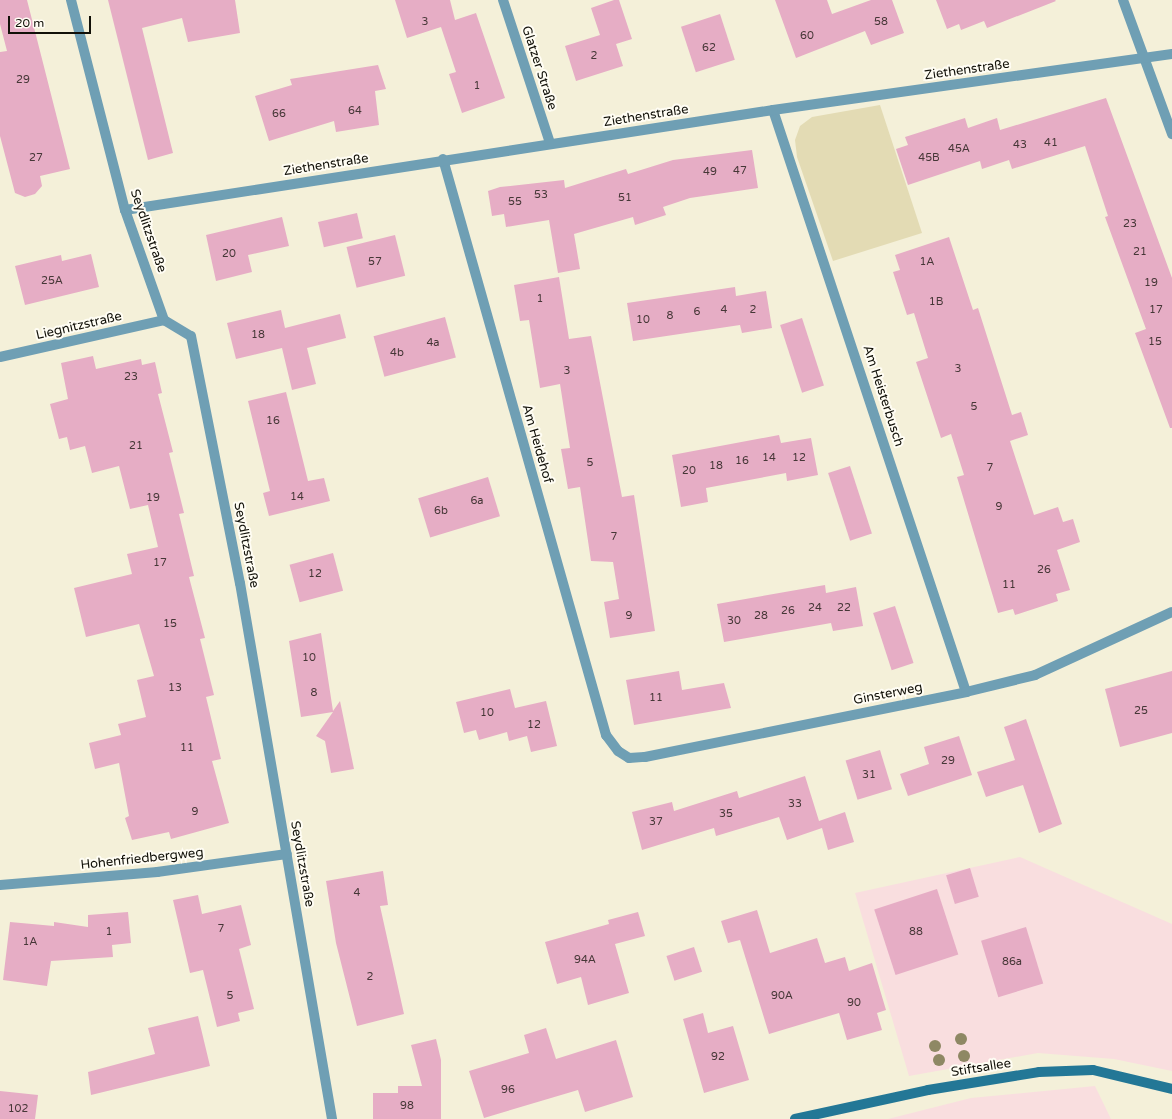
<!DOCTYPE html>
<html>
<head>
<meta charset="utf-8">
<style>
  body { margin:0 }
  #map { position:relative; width:1172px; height:1119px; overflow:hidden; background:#f4f0d9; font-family:"Varela Round",sans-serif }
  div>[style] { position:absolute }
  .commercial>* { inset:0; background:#f9dedf }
  .green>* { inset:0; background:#e3dbb4 }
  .building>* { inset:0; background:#e6adc5; transform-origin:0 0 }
  .minor>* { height:10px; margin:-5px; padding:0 5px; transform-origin:5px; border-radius:5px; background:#6f9fb4 }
  .secondary>* { height:10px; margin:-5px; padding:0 5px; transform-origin:5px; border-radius:5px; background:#237796 }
  .trees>* { width:12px; height:12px; margin:-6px; border-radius:50%; background:#8e8864 }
  span { translate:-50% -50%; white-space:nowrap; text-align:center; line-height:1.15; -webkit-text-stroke:4px #fffdf4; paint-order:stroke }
  .number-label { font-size:11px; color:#463737 }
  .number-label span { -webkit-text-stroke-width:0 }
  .street-label { font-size:13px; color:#111008 }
  .scale { position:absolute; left:8px; top:16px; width:83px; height:18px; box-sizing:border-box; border:2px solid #111008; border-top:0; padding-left:5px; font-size:12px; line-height:14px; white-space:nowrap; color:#111008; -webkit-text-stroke:3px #fffdf4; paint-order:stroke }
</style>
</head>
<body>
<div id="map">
  <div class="commercial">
    <div style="clip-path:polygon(1020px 857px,1172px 924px,1172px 1071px,1114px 1059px,1038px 1053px,909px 1076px,855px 893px)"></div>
    <div style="clip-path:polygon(1095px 1086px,1111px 1119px,888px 1119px,971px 1098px)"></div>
  </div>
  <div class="green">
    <div style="clip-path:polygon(880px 105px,922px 233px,833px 261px,797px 157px,795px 140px,800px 126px,812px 117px)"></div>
  </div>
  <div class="building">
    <div style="clip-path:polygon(0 0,27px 0,70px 169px,40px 176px,42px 186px,35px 194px,25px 197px,15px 193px,0 136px,0 52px,7px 51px,0 24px)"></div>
    <div style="clip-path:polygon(108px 0,235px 0,240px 33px,188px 42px,182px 18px,142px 28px,173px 153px,148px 160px)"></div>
    <div style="clip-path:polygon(395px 0,450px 0,455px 20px,476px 13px,505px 98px,462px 113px,449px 74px,456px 72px,441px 27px,407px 38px)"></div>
    <div style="clip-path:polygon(614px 0,619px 0,632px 39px,616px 44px,623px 66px,576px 81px,565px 46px,600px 35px,591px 8px)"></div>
    <div style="clip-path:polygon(775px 0,827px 0,832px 14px,871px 0,892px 0,904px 33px,871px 45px,865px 31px,796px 58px)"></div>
    <div style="clip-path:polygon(936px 0,1055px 0,1056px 1px,987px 28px,984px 21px,961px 30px,959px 24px,947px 29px)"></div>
    <div style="left:720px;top:14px;width:48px;height:41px;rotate:72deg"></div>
    <div style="clip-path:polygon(378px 65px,386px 89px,375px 91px,379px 125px,336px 132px,334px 121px,269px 141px,255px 96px,292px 85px,290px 79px)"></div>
    <div style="clip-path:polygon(1106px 98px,1172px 278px,1172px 428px,1170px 428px,1135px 333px,1146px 329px,1105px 217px,1108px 216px,1085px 146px,1012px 169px,1009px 160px,982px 169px,980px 161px,908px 185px,896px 149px,908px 145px,905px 137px,965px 118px,968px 128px,997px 118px,1000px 130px)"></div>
    <div style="clip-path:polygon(752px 150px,758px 188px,690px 198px,663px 207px,666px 215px,635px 225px,633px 217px,574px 234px,580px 269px,558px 273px,549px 220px,506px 227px,504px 214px,492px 216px,488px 191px,500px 187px,564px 180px,565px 188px,626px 169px,628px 174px,673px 160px)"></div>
    <div style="left:357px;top:213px;width:26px;height:40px;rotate:77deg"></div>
    <div style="clip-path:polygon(282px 217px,289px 246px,248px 255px,252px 272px,216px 281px,206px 235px)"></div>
    <div style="left:395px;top:235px;width:42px;height:50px;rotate:76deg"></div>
    <div style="clip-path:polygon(949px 237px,973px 310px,978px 308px,1012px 415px,1021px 412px,1028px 435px,1010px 441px,1034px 515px,1058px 507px,1063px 522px,1073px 519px,1080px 542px,1057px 550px,1070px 590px,1056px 594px,1058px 601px,1015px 615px,1013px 609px,998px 613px,957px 477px,964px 475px,951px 434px,941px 438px,916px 362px,928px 358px,914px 313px,907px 315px,893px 272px,900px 270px,895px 255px)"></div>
    <div style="clip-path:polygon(91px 254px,99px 287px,25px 305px,15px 266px,61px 255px,62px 261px)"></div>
    <div style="clip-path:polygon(559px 277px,569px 339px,591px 336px,622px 497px,634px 495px,655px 631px,610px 638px,604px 602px,619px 599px,613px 562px,591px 561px,580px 487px,568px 489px,561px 449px,570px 448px,560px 384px,540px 388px,529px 320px,520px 321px,514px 285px)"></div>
    <div style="clip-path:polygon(735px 287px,736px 296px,766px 291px,772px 328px,742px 333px,740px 325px,633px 341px,627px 303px)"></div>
    <div style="clip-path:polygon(281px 310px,285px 328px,340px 314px,346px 338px,307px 348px,316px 384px,292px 390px,282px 348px,236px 359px,227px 323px)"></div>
    <div style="left:445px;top:317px;width:42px;height:74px;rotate:75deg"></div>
    <div style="left:802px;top:318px;width:71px;height:23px;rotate:72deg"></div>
    <div style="clip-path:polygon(93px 356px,96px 369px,141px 359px,142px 365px,155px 362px,162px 393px,158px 394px,173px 452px,169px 453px,184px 513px,179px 514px,194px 576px,189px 577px,205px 638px,200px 639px,214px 695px,206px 697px,221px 759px,212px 761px,229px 823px,171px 839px,169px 832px,132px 840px,125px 818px,129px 816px,119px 763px,95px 769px,89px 743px,121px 735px,118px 724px,146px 717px,137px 680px,154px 676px,139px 624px,86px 637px,74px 588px,132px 574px,127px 554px,158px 547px,148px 505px,130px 509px,119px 466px,92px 473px,85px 446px,70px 450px,67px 437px,59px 439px,50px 404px,68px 399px,61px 363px)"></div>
    <div style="clip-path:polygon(286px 392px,308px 481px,324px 478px,330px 501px,269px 516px,263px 493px,270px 491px,248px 401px)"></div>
    <div style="clip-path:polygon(779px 435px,781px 443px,811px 438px,818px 475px,787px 481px,786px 473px,706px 488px,708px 502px,681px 507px,672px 455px)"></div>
    <div style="left:850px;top:466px;width:71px;height:23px;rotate:72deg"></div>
    <div style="left:488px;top:477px;width:41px;height:73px;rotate:73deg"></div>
    <div style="left:333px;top:553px;width:39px;height:45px;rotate:75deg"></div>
    <div style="clip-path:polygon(825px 585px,826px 593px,856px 587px,863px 626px,833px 631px,831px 623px,724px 642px,717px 604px)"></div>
    <div style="left:895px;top:606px;width:60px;height:23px;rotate:72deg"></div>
    <div style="clip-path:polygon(321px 633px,333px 711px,340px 701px,354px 769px,331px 773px,325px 741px,316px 736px,333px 712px,301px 717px,289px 641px)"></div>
    <div style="clip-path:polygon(679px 671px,682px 690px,724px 683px,731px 708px,634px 725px,626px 680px)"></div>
    <div style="clip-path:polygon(1172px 671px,1172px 733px,1120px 747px,1105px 689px)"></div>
    <div style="clip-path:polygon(510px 689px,515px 708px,546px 701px,557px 746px,531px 752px,527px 736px,509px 741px,507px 732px,479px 740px,476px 730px,464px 733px,456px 702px)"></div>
    <div style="clip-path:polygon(1026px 719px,1062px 824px,1039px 833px,1023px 785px,986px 797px,977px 772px,1015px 760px,1004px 727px)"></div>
    <div style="clip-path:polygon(959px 736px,972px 775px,908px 796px,900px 774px,929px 764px,924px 747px)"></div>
    <div style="left:880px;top:750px;width:41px;height:36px;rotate:73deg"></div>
    <div style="clip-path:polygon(805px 776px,819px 821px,845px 812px,854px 842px,828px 850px,822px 828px,787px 840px,779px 817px,716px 836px,714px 828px,642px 850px,632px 812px,672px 802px,674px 811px,737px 791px,739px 798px)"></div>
    <div style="left:970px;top:868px;width:30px;height:25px;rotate:73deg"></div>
    <div style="clip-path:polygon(383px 871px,388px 905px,380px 906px,404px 1014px,357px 1026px,336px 943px,326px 881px)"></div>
    <div style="left:937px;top:889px;width:69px;height:66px;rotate:72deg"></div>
    <div style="clip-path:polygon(198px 895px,202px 914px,241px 905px,251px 945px,239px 949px,254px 1009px,238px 1013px,240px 1021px,217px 1027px,203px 970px,190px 973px,173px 900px)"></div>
    <div style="clip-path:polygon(757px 910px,770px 953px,817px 938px,825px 963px,845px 957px,849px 971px,872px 963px,886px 1010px,877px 1013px,882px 1030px,847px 1040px,839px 1013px,769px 1034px,740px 940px,728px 943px,721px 921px)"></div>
    <div style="clip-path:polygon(128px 912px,131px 943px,112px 945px,113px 957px,51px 961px,47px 986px,3px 980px,10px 922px,54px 926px,54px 922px,88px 927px,88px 915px)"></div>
    <div style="clip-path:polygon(638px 912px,645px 936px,615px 944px,629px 993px,588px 1005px,581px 977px,557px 984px,545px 942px,609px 924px,608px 920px)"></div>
    <div style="left:1026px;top:927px;width:59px;height:47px;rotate:73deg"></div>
    <div style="left:694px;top:947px;width:26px;height:29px;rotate:72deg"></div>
    <div style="clip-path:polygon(703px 1013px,708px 1033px,733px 1026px,749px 1080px,704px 1093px,683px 1019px)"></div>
    <div style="clip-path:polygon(198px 1016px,210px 1066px,91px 1095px,88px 1072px,155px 1054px,148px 1028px)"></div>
    <div style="clip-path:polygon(546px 1028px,556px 1059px,616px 1040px,633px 1097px,585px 1112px,578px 1090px,484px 1118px,469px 1071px,529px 1053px,524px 1035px)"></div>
    <div style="clip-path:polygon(436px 1039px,441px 1060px,441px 1119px,373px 1119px,373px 1093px,398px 1093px,398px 1086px,422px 1086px,411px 1045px)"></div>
    <div style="clip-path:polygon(0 1091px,38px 1095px,35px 1119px,0 1119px)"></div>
  </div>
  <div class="minor">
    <div style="left:71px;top:0;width:217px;rotate:75.6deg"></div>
    <div style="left:125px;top:210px;width:117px;rotate:70.5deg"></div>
    <div style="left:164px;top:320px;width:31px;rotate:31deg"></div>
    <div style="left:191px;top:336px;width:252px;rotate:78.8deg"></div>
    <div style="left:240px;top:583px;width:544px;rotate:80.26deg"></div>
    <div style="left:503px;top:0;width:151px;rotate:71.8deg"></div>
    <div style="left:1123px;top:0;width:143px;rotate:69.9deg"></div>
    <div style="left:773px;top:110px;width:613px;rotate:71.65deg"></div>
    <div style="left:443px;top:159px;width:599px;rotate:74.2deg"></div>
    <div style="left:606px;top:735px;width:20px;rotate:53deg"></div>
    <div style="left:618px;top:751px;width:13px;rotate:32deg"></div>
    <div style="left:629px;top:758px;width:16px;rotate:-4deg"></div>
    <div style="left:645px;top:757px;width:328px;rotate:-11.4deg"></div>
    <div style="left:966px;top:692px;width:71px;rotate:-13.8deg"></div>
    <div style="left:1035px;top:675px;width:151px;rotate:-24.7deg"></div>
    <div style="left:125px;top:210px;width:656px;rotate:-8.77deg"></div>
    <div style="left:773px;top:110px;width:403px;rotate:-8deg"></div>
    <div style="left:0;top:357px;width:168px;rotate:-12.7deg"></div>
    <div style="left:0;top:885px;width:158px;rotate:-4.7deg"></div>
    <div style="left:157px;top:872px;width:131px;rotate:-7.9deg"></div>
  </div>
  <div class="secondary">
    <div style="left:795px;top:1119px;width:136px;rotate:-12.3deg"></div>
    <div style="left:928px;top:1090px;width:112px;rotate:-9.2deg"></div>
    <div style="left:1039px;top:1072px;width:54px;rotate:-2.1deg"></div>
    <div style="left:1093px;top:1070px;width:81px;rotate:13.5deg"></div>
  </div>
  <div class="trees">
    <div style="left:961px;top:1039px"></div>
    <div style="left:935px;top:1046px"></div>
    <div style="left:964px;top:1056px"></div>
    <div style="left:939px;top:1060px"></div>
  </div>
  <div class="number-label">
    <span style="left:425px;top:22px">3</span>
    <span style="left:881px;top:22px">58</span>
    <span style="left:807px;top:36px">60</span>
    <span style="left:709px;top:48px">62</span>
    <span style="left:594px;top:56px">2</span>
    <span style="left:23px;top:80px">29</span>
    <span style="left:477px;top:86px">1</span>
    <span style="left:355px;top:111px">64</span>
    <span style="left:279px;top:114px">66</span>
    <span style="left:1051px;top:143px">41</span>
    <span style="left:1020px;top:145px">43</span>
    <span style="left:959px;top:149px">45A</span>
    <span style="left:36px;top:158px">27</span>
    <span style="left:929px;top:158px">45B</span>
    <span style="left:740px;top:171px">47</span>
    <span style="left:710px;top:172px">49</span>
    <span style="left:541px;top:195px">53</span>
    <span style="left:625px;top:198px">51</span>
    <span style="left:515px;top:202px">55</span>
    <span style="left:1130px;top:224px">23</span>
    <span style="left:1140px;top:252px">21</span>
    <span style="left:229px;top:254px">20</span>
    <span style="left:375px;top:262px">57</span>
    <span style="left:927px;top:262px">1A</span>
    <span style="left:52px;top:281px">25A</span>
    <span style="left:1151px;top:283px">19</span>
    <span style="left:540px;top:299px">1</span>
    <span style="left:936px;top:302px">1B</span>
    <span style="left:724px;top:310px">4</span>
    <span style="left:753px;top:310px">2</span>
    <span style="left:1156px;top:310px">17</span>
    <span style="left:697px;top:312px">6</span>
    <span style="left:670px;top:316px">8</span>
    <span style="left:643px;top:320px">10</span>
    <span style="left:258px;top:335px">18</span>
    <span style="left:1155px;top:342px">15</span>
    <span style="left:433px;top:343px">4a</span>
    <span style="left:397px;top:353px">4b</span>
    <span style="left:958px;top:369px">3</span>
    <span style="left:567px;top:371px">3</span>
    <span style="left:131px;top:377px">23</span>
    <span style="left:974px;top:407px">5</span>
    <span style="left:273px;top:421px">16</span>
    <span style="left:136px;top:446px">21</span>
    <span style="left:769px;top:458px">14</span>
    <span style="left:799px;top:458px">12</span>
    <span style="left:742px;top:461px">16</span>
    <span style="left:590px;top:463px">5</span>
    <span style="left:716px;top:466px">18</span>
    <span style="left:990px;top:468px">7</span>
    <span style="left:689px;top:471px">20</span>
    <span style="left:297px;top:497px">14</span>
    <span style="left:153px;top:498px">19</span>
    <span style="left:477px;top:501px">6a</span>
    <span style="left:999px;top:507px">9</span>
    <span style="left:441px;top:511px">6b</span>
    <span style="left:614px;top:537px">7</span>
    <span style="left:160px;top:563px">17</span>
    <span style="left:1044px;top:570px">26</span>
    <span style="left:315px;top:574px">12</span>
    <span style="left:1009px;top:585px">11</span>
    <span style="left:815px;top:608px">24</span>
    <span style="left:844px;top:608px">22</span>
    <span style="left:788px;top:611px">26</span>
    <span style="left:629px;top:616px">9</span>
    <span style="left:761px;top:616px">28</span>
    <span style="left:734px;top:621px">30</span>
    <span style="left:170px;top:624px">15</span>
    <span style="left:309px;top:658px">10</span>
    <span style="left:175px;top:688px">13</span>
    <span style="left:314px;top:693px">8</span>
    <span style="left:656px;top:698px">11</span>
    <span style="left:1141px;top:711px">25</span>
    <span style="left:487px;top:713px">10</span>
    <span style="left:534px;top:725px">12</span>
    <span style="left:187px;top:748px">11</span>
    <span style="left:948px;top:761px">29</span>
    <span style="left:869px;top:775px">31</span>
    <span style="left:795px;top:804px">33</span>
    <span style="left:195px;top:812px">9</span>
    <span style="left:726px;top:814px">35</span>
    <span style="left:656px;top:822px">37</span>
    <span style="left:357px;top:893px">4</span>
    <span style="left:221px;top:929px">7</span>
    <span style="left:109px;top:932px">1</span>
    <span style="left:916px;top:932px">88</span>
    <span style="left:30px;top:942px">1A</span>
    <span style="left:585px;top:960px">94A</span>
    <span style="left:1012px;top:962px">86a</span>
    <span style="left:370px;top:977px">2</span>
    <span style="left:230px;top:996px">5</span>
    <span style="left:782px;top:996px">90A</span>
    <span style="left:854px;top:1003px">90</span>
    <span style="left:718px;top:1057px">92</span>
    <span style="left:508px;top:1090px">96</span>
    <span style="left:407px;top:1106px">98</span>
    <span style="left:18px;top:1109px">102</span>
  </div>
  <div class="street-label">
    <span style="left:539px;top:68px;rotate:72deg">Glatzer Straße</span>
    <span style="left:967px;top:70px;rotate:-8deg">Ziethenstraße</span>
    <span style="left:646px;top:116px;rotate:-9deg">Ziethenstraße</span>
    <span style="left:326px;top:165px;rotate:-9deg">Ziethenstraße</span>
    <span style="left:148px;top:231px;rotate:71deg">Seydlitzstraße</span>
    <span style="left:79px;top:326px;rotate:-13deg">Liegnitzstraße</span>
    <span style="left:883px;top:396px;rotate:72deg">Am Heisterbusch</span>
    <span style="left:537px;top:444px;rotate:74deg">Am Heidehof</span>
    <span style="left:246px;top:545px;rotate:79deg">Seydlitzstraße</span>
    <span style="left:888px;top:694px;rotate:-11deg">Ginsterweg</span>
    <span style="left:142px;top:859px;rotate:-6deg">Hohenfriedbergweg</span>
    <span style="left:302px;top:864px;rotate:80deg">Seydlitzstraße</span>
    <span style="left:981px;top:1068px;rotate:-9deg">Stiftsallee</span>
  </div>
  <div class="scale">20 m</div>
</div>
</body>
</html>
